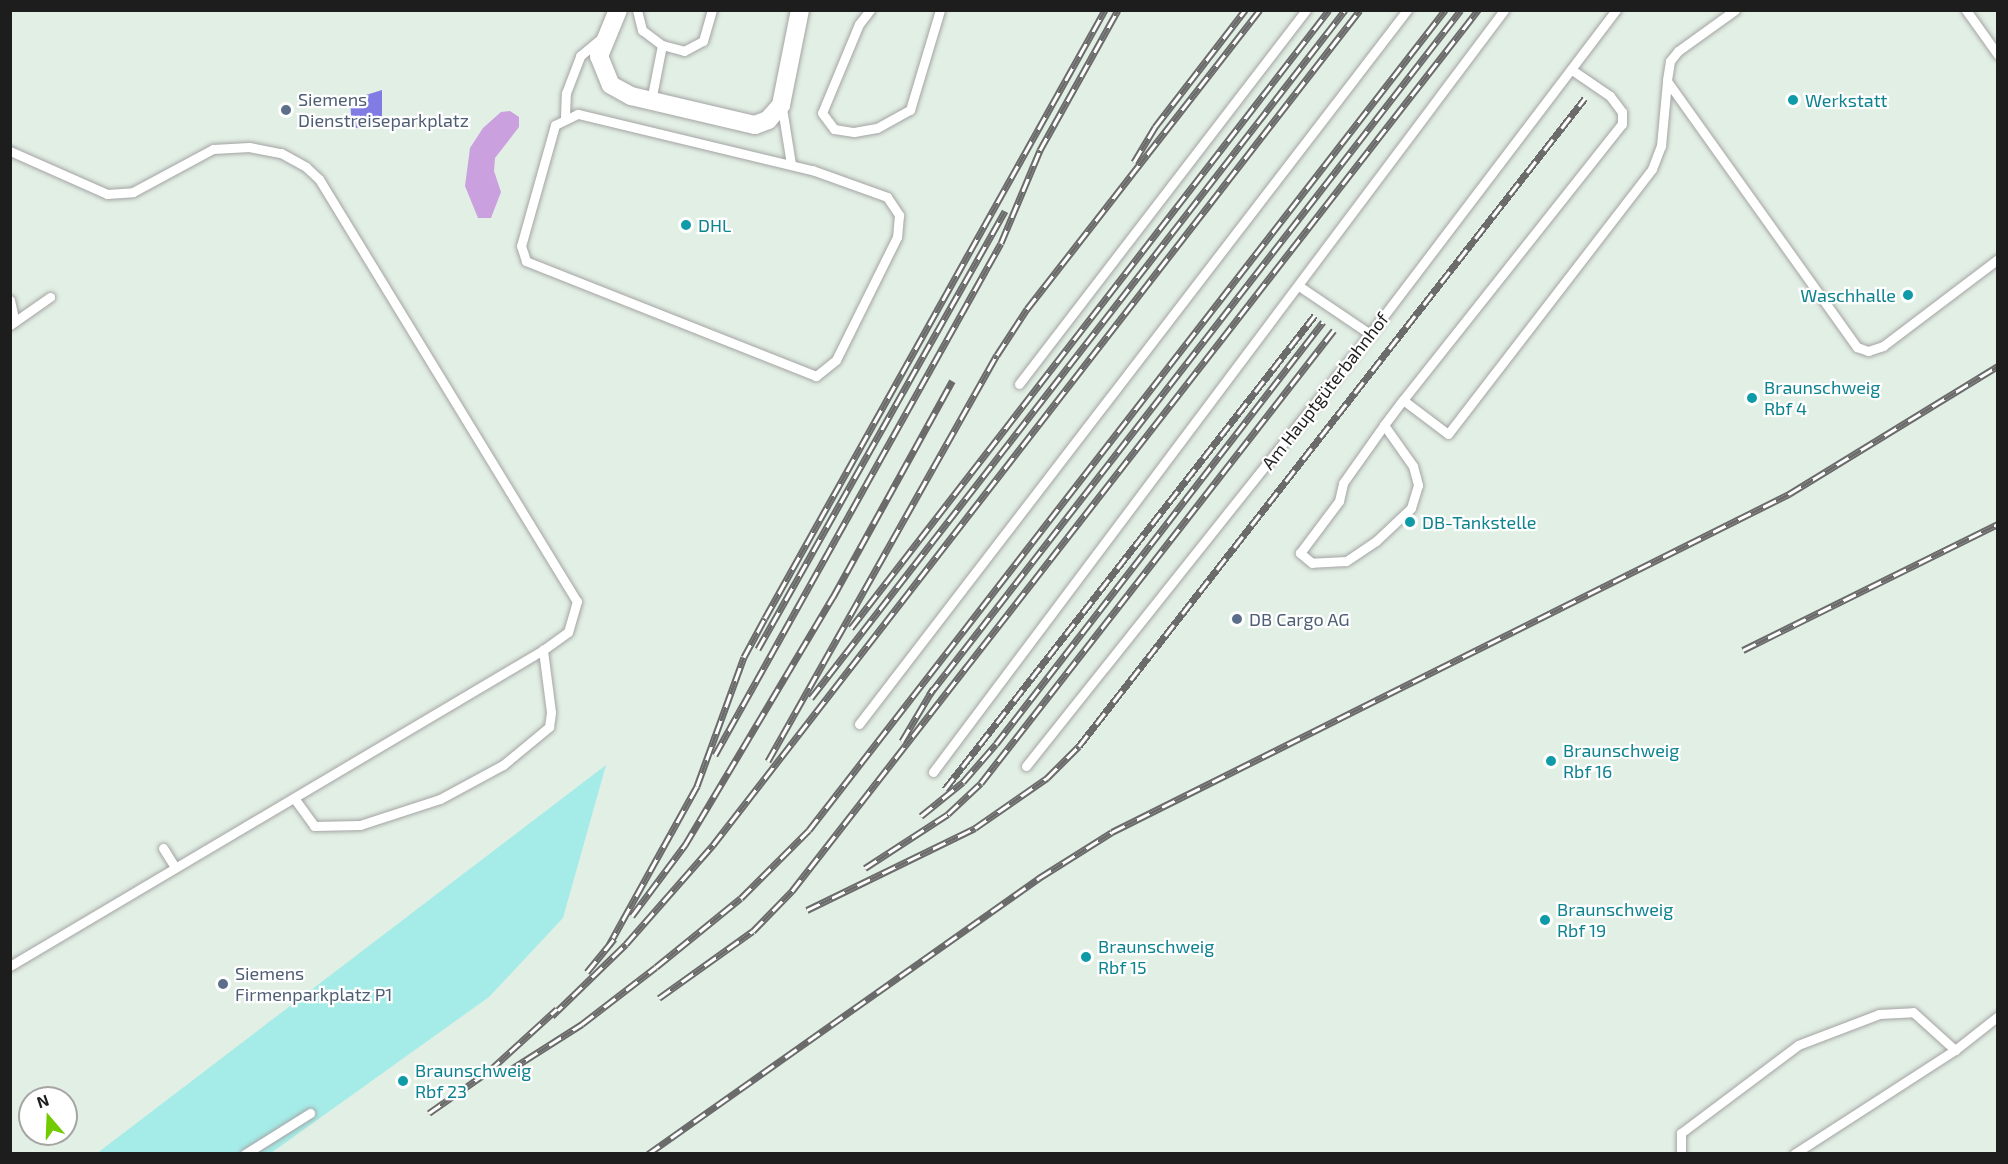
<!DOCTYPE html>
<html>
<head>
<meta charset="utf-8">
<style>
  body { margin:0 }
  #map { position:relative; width:2008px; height:1164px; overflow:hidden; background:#e2efe4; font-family:"Exo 2",sans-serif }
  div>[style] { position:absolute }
  .grass>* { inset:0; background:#a5ece8 }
  .pitch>* { inset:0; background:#817ce3 }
  .water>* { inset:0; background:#caa0df }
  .roads { filter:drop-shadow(0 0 2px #a4a4a4) drop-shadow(0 0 2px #a4a4a4) }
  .service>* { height:9px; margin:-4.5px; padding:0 4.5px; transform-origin:4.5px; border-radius:4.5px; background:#fff }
  .minor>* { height:18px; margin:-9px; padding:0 9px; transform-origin:9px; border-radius:9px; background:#fff }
  .rail>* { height:7px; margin-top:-3.5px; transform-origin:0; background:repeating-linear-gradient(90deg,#fff 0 14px,#6b6b6b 0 28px); box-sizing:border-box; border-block:2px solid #6b6b6b }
  .dots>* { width:16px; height:16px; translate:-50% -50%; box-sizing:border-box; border:3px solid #fff; border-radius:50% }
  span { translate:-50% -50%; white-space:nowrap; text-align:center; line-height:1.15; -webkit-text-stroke:4.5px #fff; paint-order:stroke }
  .service-label { font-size:18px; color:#4e5e75 }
  .left { translate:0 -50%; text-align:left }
  .culture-label { font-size:18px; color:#0d838f }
  .right { translate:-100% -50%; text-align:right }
  .street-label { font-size:18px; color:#1d1d1d }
  .frame { position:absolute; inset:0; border:12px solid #1d1d1d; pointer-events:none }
  .north { position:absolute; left:18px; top:1086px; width:60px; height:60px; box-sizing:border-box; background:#fff; border:2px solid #a5a5a5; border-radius:50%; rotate:341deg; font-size:16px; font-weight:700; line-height:24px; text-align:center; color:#1d1d1d }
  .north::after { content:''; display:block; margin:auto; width:21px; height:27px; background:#72ca00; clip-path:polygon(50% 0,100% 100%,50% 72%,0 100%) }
</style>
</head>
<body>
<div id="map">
  <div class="grass">
    <div style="clip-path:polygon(606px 765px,563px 918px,489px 997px,271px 1153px,96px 1154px)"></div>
  </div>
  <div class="pitch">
    <div style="clip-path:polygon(382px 90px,382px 127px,352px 128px,350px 100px)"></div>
  </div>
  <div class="water">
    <div style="clip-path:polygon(510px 111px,519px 117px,519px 127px,495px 158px,494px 171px,501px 192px,491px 218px,478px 218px,465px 186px,470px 148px,483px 128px,501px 112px)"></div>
  </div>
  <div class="roads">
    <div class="service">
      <div style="left:637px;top:10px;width:21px;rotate:76deg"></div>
      <div style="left:642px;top:30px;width:25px;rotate:37deg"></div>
      <div style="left:662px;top:45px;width:23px;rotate:15deg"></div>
      <div style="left:684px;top:51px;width:21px;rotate:-28deg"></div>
      <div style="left:703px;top:41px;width:32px;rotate:-74deg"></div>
      <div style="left:870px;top:10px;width:18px;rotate:128deg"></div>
      <div style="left:859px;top:24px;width:96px;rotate:112.6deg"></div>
      <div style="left:822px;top:113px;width:20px;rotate:53deg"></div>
      <div style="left:834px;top:129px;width:20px;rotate:9deg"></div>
      <div style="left:854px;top:132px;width:23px;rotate:-10deg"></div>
      <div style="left:877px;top:128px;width:38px;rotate:-29deg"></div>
      <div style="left:910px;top:110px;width:104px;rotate:-73.3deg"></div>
      <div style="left:1735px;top:10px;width:70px;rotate:144.3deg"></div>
      <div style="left:1678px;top:51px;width:13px;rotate:129deg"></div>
      <div style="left:1670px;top:61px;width:20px;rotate:99deg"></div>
      <div style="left:1667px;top:81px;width:327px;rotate:54.5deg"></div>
      <div style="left:1857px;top:347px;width:12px;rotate:20deg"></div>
      <div style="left:1868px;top:351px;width:16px;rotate:-18deg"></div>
      <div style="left:1883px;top:346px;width:144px;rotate:-37.1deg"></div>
      <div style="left:1966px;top:10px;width:55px;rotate:54.6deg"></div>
      <div style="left:651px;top:101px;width:57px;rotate:-78.9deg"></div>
      <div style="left:782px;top:108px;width:57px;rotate:80.9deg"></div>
      <div style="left:578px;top:114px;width:241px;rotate:13.5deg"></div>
      <div style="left:812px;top:170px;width:80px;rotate:19.8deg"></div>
      <div style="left:887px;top:197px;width:22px;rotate:56deg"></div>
      <div style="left:899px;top:215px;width:22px;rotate:95deg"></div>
      <div style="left:897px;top:237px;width:137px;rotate:116.4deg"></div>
      <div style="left:836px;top:360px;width:26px;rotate:141deg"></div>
      <div style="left:816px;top:376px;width:312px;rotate:-158.4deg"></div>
      <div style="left:526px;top:261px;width:16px;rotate:-108deg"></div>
      <div style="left:521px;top:246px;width:126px;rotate:-74.3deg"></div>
      <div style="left:555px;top:125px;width:25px;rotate:-26deg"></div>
      <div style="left:565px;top:117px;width:24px;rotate:-88deg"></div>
      <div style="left:566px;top:93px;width:40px;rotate:-69deg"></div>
      <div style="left:580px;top:56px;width:30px;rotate:-40deg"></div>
      <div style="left:10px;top:151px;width:106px;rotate:23.9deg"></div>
      <div style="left:107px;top:194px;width:26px;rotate:-4deg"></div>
      <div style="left:133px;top:192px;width:91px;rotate:-28.3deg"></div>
      <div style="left:213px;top:149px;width:36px;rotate:-3deg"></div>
      <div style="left:249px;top:147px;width:33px;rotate:11deg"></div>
      <div style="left:281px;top:153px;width:29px;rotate:29deg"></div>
      <div style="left:306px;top:167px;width:18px;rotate:43deg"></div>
      <div style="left:319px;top:179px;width:495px;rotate:58.6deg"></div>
      <div style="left:577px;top:601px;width:32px;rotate:106deg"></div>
      <div style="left:568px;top:632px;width:31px;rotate:144deg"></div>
      <div style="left:543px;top:650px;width:620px;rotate:149.34deg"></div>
      <div style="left:1299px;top:286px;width:86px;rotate:34.1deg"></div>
      <div style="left:10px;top:300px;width:19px;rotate:78deg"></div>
      <div style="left:10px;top:325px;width:49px;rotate:-35deg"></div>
      <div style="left:1019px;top:384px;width:471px;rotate:-52.5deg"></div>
      <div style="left:1403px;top:400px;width:56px;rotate:37.1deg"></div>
      <div style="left:1448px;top:434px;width:334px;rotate:-52.4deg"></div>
      <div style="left:1652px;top:169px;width:25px;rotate:-69deg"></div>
      <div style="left:1661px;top:146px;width:65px;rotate:-84.7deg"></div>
      <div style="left:1384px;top:425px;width:50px;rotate:54.7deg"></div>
      <div style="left:1413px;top:466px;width:20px;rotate:75deg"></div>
      <div style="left:1418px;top:485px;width:24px;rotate:107deg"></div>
      <div style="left:1411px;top:508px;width:48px;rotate:136.7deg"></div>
      <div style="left:1376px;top:541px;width:36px;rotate:146deg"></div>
      <div style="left:1346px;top:561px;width:34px;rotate:177deg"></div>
      <div style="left:1312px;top:563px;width:16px;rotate:-140deg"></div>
      <div style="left:1300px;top:553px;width:65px;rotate:-53.1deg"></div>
      <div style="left:1339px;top:501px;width:18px;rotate:-77deg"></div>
      <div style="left:1343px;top:483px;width:71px;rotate:-54.7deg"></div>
      <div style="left:1384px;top:425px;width:31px;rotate:-53deg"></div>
      <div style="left:1403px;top:400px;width:352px;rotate:-51.6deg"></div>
      <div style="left:1622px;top:124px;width:12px;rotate:-90deg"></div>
      <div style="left:1622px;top:112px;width:20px;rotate:-127deg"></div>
      <div style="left:1610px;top:96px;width:46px;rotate:-145.6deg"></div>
      <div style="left:859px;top:724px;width:900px;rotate:-52.49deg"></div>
      <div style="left:1026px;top:766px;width:552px;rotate:-51.47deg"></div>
      <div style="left:1370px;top:334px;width:407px;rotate:-52.8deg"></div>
      <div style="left:933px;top:772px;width:952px;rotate:-53.15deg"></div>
      <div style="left:294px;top:798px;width:34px;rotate:54deg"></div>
      <div style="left:314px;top:826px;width:46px;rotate:-1.2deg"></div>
      <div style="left:360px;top:825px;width:84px;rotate:-18deg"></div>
      <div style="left:440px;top:799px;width:72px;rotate:-28.4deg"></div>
      <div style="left:503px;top:765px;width:60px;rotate:-39.6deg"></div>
      <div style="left:549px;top:727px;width:15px;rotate:-82deg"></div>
      <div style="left:551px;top:712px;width:63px;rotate:-97.4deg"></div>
      <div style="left:163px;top:848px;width:22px;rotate:58deg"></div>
      <div style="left:245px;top:1154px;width:77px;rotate:-32.2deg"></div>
      <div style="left:1681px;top:1154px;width:21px;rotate:-90deg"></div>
      <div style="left:1681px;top:1133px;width:146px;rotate:-36.9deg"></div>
      <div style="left:1798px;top:1045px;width:87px;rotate:-20.9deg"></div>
      <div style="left:1879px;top:1014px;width:34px;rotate:-3deg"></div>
      <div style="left:1913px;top:1012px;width:57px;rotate:42.1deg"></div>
      <div style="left:1794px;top:1154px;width:192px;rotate:-32.9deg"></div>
      <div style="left:1955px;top:1050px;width:55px;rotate:-38.3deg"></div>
    </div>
    <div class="minor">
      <div style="left:618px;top:10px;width:50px;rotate:112.4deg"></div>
      <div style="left:599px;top:56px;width:31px;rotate:68deg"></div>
      <div style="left:611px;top:85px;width:23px;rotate:29deg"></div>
      <div style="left:631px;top:96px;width:127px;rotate:13.2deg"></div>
      <div style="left:755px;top:125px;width:14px;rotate:-21deg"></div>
      <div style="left:768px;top:120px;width:20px;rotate:-49deg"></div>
      <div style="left:781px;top:105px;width:97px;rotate:-78.7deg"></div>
    </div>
  </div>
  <div class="rail">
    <div style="left:1134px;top:162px;width:41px;rotate:-59deg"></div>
    <div style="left:1155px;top:127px;width:148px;rotate:-52.4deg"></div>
    <div style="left:851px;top:628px;width:781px;rotate:-52.28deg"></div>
    <div style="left:758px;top:649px;width:503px;rotate:-60.58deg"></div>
    <div style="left:1743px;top:650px;width:284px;rotate:-26.3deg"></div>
    <div style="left:929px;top:695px;width:867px;rotate:-52.17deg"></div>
    <div style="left:811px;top:698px;width:871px;rotate:-52.18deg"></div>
    <div style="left:902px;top:741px;width:61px;rotate:-59.2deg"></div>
    <div style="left:715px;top:755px;width:586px;rotate:-60.81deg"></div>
    <div style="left:1001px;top:243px;width:101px;rotate:-67.2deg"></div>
    <div style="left:1040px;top:150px;width:160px;rotate:-60.9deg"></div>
    <div style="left:768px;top:761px;width:466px;rotate:-60.6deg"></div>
    <div style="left:997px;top:355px;width:55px;rotate:-56.9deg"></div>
    <div style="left:1027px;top:309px;width:379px;rotate:-52.1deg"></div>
    <div style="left:945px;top:789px;width:601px;rotate:-52.02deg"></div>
    <div style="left:921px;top:816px;width:54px;rotate:-39deg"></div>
    <div style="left:963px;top:782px;width:50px;rotate:-49deg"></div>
    <div style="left:996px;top:744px;width:534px;rotate:-52.23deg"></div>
    <div style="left:865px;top:868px;width:99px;rotate:-33deg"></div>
    <div style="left:948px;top:814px;width:45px;rotate:-43.2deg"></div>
    <div style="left:981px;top:783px;width:574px;rotate:-52.07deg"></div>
    <div style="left:807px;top:910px;width:187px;rotate:-26deg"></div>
    <div style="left:975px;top:828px;width:88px;rotate:-34.8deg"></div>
    <div style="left:1047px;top:778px;width:45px;rotate:-45deg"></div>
    <div style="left:1079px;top:746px;width:822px;rotate:-52.01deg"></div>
    <div style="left:632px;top:916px;width:89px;rotate:-53.3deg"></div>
    <div style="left:685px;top:845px;width:289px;rotate:-59.2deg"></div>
    <div style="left:833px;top:597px;width:247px;rotate:-61.1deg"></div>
    <div style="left:609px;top:945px;width:182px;rotate:-61deg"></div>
    <div style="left:697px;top:786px;width:137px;rotate:-70deg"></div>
    <div style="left:744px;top:657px;width:44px;rotate:-61.7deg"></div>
    <div style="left:765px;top:618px;width:697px;rotate:-60.79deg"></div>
    <div style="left:587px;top:972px;width:43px;rotate:-50.7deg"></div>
    <div style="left:659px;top:998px;width:115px;rotate:-35.5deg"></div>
    <div style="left:753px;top:931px;width:56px;rotate:-45.7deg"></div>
    <div style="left:792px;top:891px;width:1117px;rotate:-52.09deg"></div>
    <div style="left:552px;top:1016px;width:103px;rotate:-44.2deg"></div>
    <div style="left:626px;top:944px;width:132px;rotate:-48.7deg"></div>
    <div style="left:713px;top:845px;width:1056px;rotate:-52.23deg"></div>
    <div style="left:502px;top:1075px;width:95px;rotate:-32.5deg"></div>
    <div style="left:582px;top:1024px;width:93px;rotate:-37.6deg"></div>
    <div style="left:656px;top:967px;width:109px;rotate:-39.1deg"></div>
    <div style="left:741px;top:898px;width:96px;rotate:-45deg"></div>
    <div style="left:809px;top:830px;width:1038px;rotate:-52.2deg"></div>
    <div style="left:429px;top:1113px;width:73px;rotate:-35deg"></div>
    <div style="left:489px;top:1071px;width:92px;rotate:-42.4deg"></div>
    <div style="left:648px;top:1154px;width:479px;rotate:-35.2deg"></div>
    <div style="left:1039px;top:878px;width:86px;rotate:-32.2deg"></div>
    <div style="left:1112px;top:832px;width:757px;rotate:-26.53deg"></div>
    <div style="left:1789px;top:494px;width:245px;rotate:-31.5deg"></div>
  </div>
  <div class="dots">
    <div style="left:1793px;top:100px;background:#0f9aa8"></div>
    <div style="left:286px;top:110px;background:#5c6f8a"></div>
    <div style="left:686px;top:225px;background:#0f9aa8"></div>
    <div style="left:1908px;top:295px;background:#0f9aa8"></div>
    <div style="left:1752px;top:398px;background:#0f9aa8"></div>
    <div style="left:1410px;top:522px;background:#0f9aa8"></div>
    <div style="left:1237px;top:619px;background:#5c6f8a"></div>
    <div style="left:1551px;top:761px;background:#0f9aa8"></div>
    <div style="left:1545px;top:920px;background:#0f9aa8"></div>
    <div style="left:1086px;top:957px;background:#0f9aa8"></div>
    <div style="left:223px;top:984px;background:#5c6f8a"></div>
    <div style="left:403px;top:1081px;background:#0f9aa8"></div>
  </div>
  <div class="service-label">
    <span class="left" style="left:298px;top:110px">Siemens<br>Dienstreiseparkplatz</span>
    <span class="left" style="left:1249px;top:619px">DB Cargo AG</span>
    <span class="left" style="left:235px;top:984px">Siemens<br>Firmenparkplatz P1</span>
  </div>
  <div class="culture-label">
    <span class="left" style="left:1805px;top:100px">Werkstatt</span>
    <span class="left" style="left:698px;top:225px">DHL</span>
    <span class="right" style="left:1896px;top:295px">Waschhalle</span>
    <span class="left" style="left:1764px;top:398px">Braunschweig<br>Rbf 4</span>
    <span class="left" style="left:1422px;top:522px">DB-Tankstelle</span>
    <span class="left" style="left:1563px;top:761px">Braunschweig<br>Rbf 16</span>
    <span class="left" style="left:1557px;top:920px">Braunschweig<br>Rbf 19</span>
    <span class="left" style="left:1098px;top:957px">Braunschweig<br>Rbf 15</span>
    <span class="left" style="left:415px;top:1081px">Braunschweig<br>Rbf 23</span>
  </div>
  <div class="street-label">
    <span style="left:1325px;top:391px;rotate:-52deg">Am Hauptgüterbahnhof</span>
  </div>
  <div class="frame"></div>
  <div class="north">N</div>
</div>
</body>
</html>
